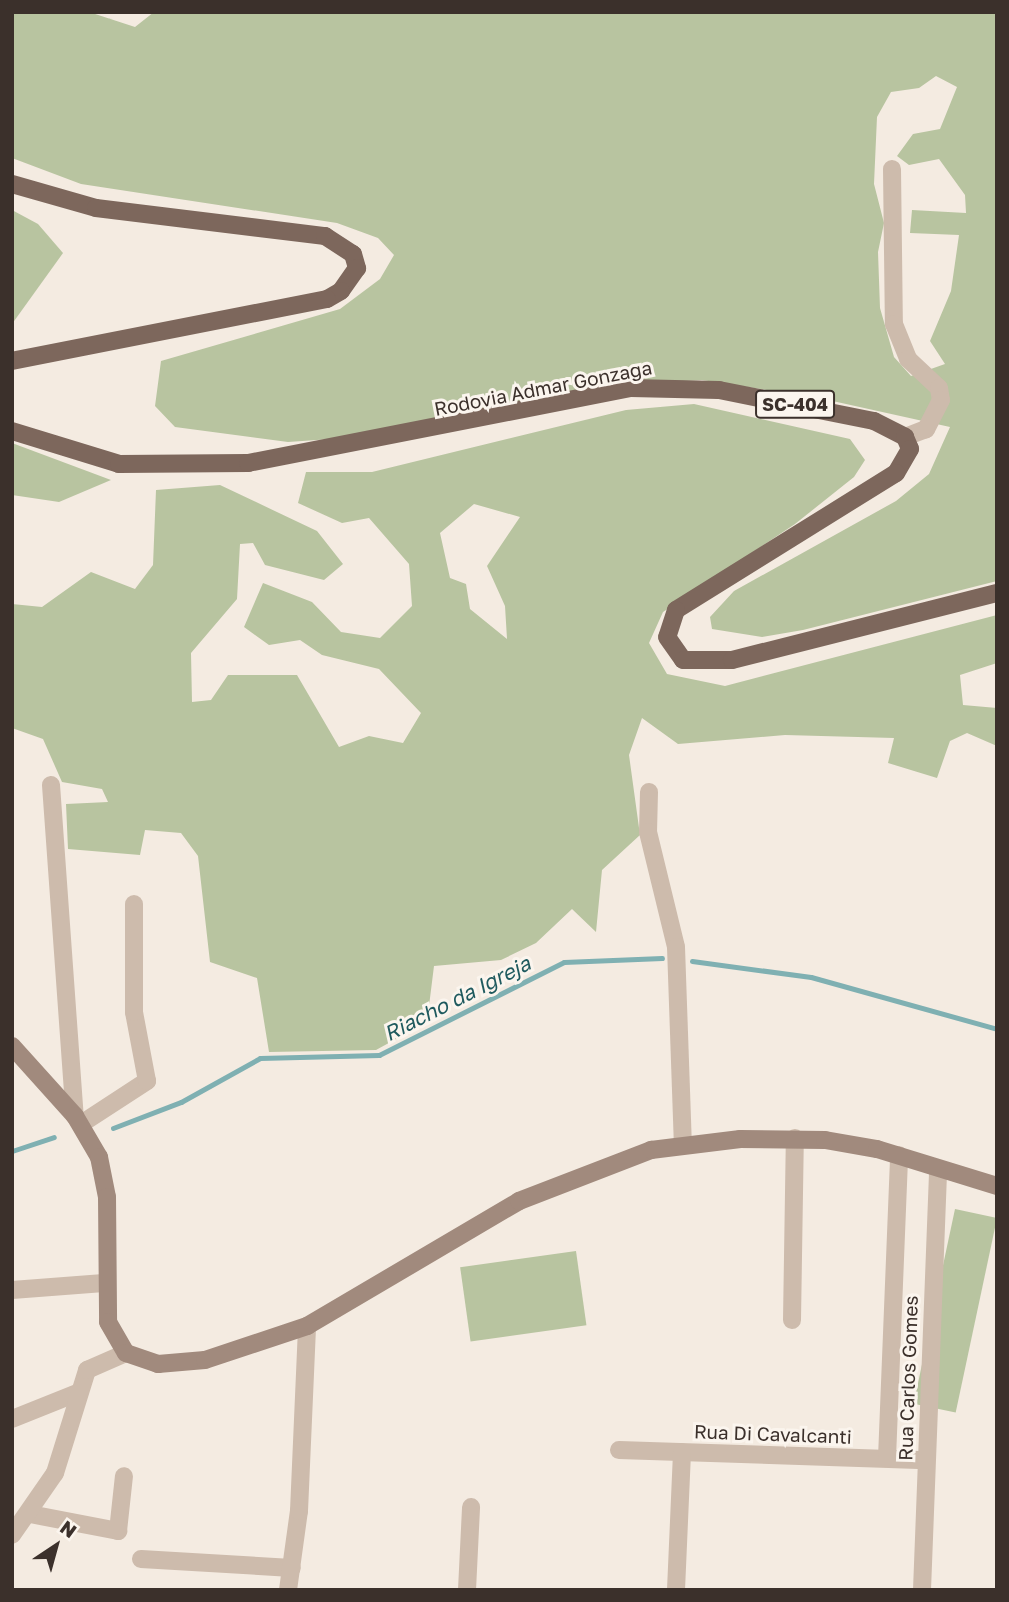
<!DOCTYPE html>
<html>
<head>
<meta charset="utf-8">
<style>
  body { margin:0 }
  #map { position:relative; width:1009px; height:1602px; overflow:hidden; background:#f4ebe1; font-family:"Golos Text",sans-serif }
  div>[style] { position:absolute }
  .green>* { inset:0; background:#b8c4a0; transform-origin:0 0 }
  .stream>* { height:5px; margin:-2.5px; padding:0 2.5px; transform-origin:2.5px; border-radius:2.5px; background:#7fb0b2 }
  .minor>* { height:18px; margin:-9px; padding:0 9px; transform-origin:9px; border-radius:9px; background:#cdbbac }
  .secondary>* { height:18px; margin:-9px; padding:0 9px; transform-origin:9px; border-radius:9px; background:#a18a7d }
  .primary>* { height:18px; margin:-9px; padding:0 9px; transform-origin:9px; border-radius:9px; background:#7d675c }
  span { translate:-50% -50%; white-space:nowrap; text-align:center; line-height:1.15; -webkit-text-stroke:6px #fbf5ee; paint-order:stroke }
  .shield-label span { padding:2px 5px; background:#fbf5ee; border:2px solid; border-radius:5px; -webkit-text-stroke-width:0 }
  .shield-label { font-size:18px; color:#3b302b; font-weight:700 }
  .street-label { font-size:19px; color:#3b302b }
  .water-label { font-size:21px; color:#1f5a5e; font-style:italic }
  .frame { position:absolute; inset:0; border:14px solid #3b302b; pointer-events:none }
  .north { position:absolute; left:21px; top:1511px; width:70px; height:70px; -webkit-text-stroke:5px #fbf5ee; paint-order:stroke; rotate:36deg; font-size:19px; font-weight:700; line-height:28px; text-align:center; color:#3b302b }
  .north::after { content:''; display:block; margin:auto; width:24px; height:32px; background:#3b302b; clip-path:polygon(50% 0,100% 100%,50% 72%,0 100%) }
</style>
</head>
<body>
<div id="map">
  <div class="green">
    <div style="clip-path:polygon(evenodd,12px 12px,89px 12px,135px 27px,154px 12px,997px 12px,997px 581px,803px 630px,762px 637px,712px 629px,710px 617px,734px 591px,896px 501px,929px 474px,950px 427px,819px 398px,702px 380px,644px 383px,360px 437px,288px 442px,175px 427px,155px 406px,161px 361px,340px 309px,380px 279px,394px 255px,378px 238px,337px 223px,81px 184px,12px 158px,12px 12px,936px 76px,957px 87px,940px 129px,913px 134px,897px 156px,909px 165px,939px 159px,965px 195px,966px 213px,912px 210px,910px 233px,959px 235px,951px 291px,930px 341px,945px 364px,911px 376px,894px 357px,880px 308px,878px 252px,884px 223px,874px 184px,877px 117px,891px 92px,919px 88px,936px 76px)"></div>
    <div style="clip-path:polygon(12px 210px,38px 224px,63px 253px,12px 324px)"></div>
    <div style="clip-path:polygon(evenodd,694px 404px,850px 439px,865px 460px,854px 477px,795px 524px,663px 612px,649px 643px,667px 674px,725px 686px,997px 615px,997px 663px,960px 675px,963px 705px,997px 708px,997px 746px,967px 733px,950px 741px,937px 778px,888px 763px,894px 738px,785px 735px,678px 744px,642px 718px,629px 755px,640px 835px,602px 870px,596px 932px,572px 909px,536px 943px,501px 960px,434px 966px,427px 1022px,376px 1050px,269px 1052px,257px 978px,210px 962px,198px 856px,181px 833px,145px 830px,140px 855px,68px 849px,66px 804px,108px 802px,102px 789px,62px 782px,43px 739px,12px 728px,12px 604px,42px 607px,91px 572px,135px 589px,153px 565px,156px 490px,220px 485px,317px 531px,343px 564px,324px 580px,265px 565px,253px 543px,240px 544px,237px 599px,191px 653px,192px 702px,211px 700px,228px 675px,297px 675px,339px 747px,369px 736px,403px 743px,421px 713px,379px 669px,322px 655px,300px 640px,269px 645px,244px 627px,263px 583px,312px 602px,341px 632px,380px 638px,412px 606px,409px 564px,369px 518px,342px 523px,298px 503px,306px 472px,372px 472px,626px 410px,694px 404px,474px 504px,520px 517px,487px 566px,505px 606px,507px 639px,470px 609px,466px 584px,450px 578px,440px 533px,474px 504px)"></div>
    <div style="clip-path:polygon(12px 443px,111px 480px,59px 502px,12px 495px)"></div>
    <div style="left:955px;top:1209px;width:43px;height:199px;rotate:12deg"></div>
    <div style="left:576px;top:1251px;width:75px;height:117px;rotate:82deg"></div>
  </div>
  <div class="stream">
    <div style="left:692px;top:961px;width:120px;rotate:7.7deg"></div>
    <div style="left:811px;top:977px;width:193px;rotate:15.6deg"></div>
    <div style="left:113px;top:1128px;width:73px;rotate:-20.9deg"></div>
    <div style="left:181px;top:1102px;width:90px;rotate:-29.1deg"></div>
    <div style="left:260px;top:1058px;width:119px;rotate:-1.4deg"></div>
    <div style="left:379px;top:1055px;width:207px;rotate:-26.7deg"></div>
    <div style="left:564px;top:962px;width:98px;rotate:-2.3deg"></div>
    <div style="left:12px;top:1151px;width:44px;rotate:-18.4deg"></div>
  </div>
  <div class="minor">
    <div style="left:892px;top:169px;width:155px;rotate:89.3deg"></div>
    <div style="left:894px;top:324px;width:38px;rotate:68deg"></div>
    <div style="left:908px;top:359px;width:42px;rotate:43.1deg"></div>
    <div style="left:939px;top:388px;width:12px;rotate:81deg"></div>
    <div style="left:941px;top:400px;width:33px;rotate:117deg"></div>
    <div style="left:926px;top:429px;width:22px;rotate:159deg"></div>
    <div style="left:51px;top:785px;width:332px;rotate:85.9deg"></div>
    <div style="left:649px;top:792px;width:40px;rotate:91.4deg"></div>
    <div style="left:648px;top:832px;width:118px;rotate:76.3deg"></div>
    <div style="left:676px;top:947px;width:196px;rotate:88deg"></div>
    <div style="left:81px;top:1124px;width:79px;rotate:-33.1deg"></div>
    <div style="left:147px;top:1081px;width:70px;rotate:-100.7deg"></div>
    <div style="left:134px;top:1012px;width:108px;rotate:-90deg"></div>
    <div style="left:12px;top:1290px;width:92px;rotate:-4.4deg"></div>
    <div style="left:792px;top:1320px;width:182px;rotate:-89.1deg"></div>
    <div style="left:12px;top:1419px;width:70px;rotate:-21.8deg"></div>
    <div style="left:619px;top:1450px;width:307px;rotate:1.9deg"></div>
    <div style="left:887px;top:1458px;width:303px;rotate:-87.7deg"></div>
    <div style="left:30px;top:1514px;width:90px;rotate:10.9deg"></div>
    <div style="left:118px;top:1531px;width:55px;rotate:-83.8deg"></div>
    <div style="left:12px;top:1535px;width:75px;rotate:-55.3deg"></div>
    <div style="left:55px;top:1473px;width:108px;rotate:-72.7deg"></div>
    <div style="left:87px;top:1370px;width:43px;rotate:-23.6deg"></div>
    <div style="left:141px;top:1559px;width:151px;rotate:3.4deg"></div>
    <div style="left:288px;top:1590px;width:80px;rotate:-82.1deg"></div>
    <div style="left:299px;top:1511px;width:185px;rotate:-87.5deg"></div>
    <div style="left:467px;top:1590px;width:83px;rotate:-87.2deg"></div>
    <div style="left:676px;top:1590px;width:138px;rotate:-87.5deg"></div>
    <div style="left:922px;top:1590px;width:421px;rotate:-87.8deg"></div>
  </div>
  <div class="secondary">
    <div style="left:12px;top:1046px;width:94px;rotate:48deg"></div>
    <div style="left:75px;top:1116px;width:48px;rotate:59.7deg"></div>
    <div style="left:99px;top:1157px;width:41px;rotate:78.7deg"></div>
    <div style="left:107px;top:1197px;width:125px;rotate:89.5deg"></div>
    <div style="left:108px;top:1322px;width:36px;rotate:60deg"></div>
    <div style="left:126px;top:1353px;width:34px;rotate:19deg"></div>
    <div style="left:158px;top:1364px;width:47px;rotate:-4.9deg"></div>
    <div style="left:205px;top:1360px;width:108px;rotate:-18.4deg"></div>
    <div style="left:307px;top:1326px;width:246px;rotate:-30.5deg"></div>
    <div style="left:519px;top:1201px;width:142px;rotate:-21.1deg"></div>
    <div style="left:651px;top:1150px;width:90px;rotate:-7deg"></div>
    <div style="left:740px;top:1139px;width:85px;rotate:0.7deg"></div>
    <div style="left:825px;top:1140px;width:53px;rotate:9.8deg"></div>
    <div style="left:877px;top:1149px;width:126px;rotate:17.1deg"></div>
  </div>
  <div class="primary">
    <div style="left:12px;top:184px;width:87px;rotate:15.9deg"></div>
    <div style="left:96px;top:208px;width:231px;rotate:7deg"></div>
    <div style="left:325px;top:236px;width:33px;rotate:33deg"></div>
    <div style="left:353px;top:254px;width:15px;rotate:74deg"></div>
    <div style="left:357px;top:268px;width:28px;rotate:125deg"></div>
    <div style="left:341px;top:291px;width:16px;rotate:150deg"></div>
    <div style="left:327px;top:299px;width:321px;rotate:168.9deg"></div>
    <div style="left:12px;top:431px;width:112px;rotate:17.1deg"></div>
    <div style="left:119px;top:464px;width:129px;rotate:-0.4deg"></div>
    <div style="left:248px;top:463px;width:390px;rotate:-11.1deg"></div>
    <div style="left:631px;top:388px;width:88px;rotate:1.3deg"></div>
    <div style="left:719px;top:390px;width:158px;rotate:11.3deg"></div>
    <div style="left:874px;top:421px;width:35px;rotate:27deg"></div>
    <div style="left:905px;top:437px;width:13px;rotate:67deg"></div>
    <div style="left:910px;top:449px;width:28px;rotate:120deg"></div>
    <div style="left:896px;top:473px;width:259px;rotate:148.1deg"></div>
    <div style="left:676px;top:610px;width:28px;rotate:108deg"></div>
    <div style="left:667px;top:637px;width:28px;rotate:55deg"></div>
    <div style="left:683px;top:660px;width:49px"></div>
    <div style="left:732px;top:660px;width:273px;rotate:-14.2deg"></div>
  </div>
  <div class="shield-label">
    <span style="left:795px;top:404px">SC-404</span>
  </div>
  <div class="street-label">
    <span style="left:543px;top:388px;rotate:-11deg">Rodovia Admar Gonzaga</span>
    <span style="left:908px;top:1378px;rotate:-88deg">Rua Carlos Gomes</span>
    <span style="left:773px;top:1434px;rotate:2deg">Rua Di Cavalcanti</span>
  </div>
  <div class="water-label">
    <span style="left:457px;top:998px;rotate:-27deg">Riacho da Igreja</span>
  </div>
  <div class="frame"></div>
  <div class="north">N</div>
</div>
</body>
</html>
